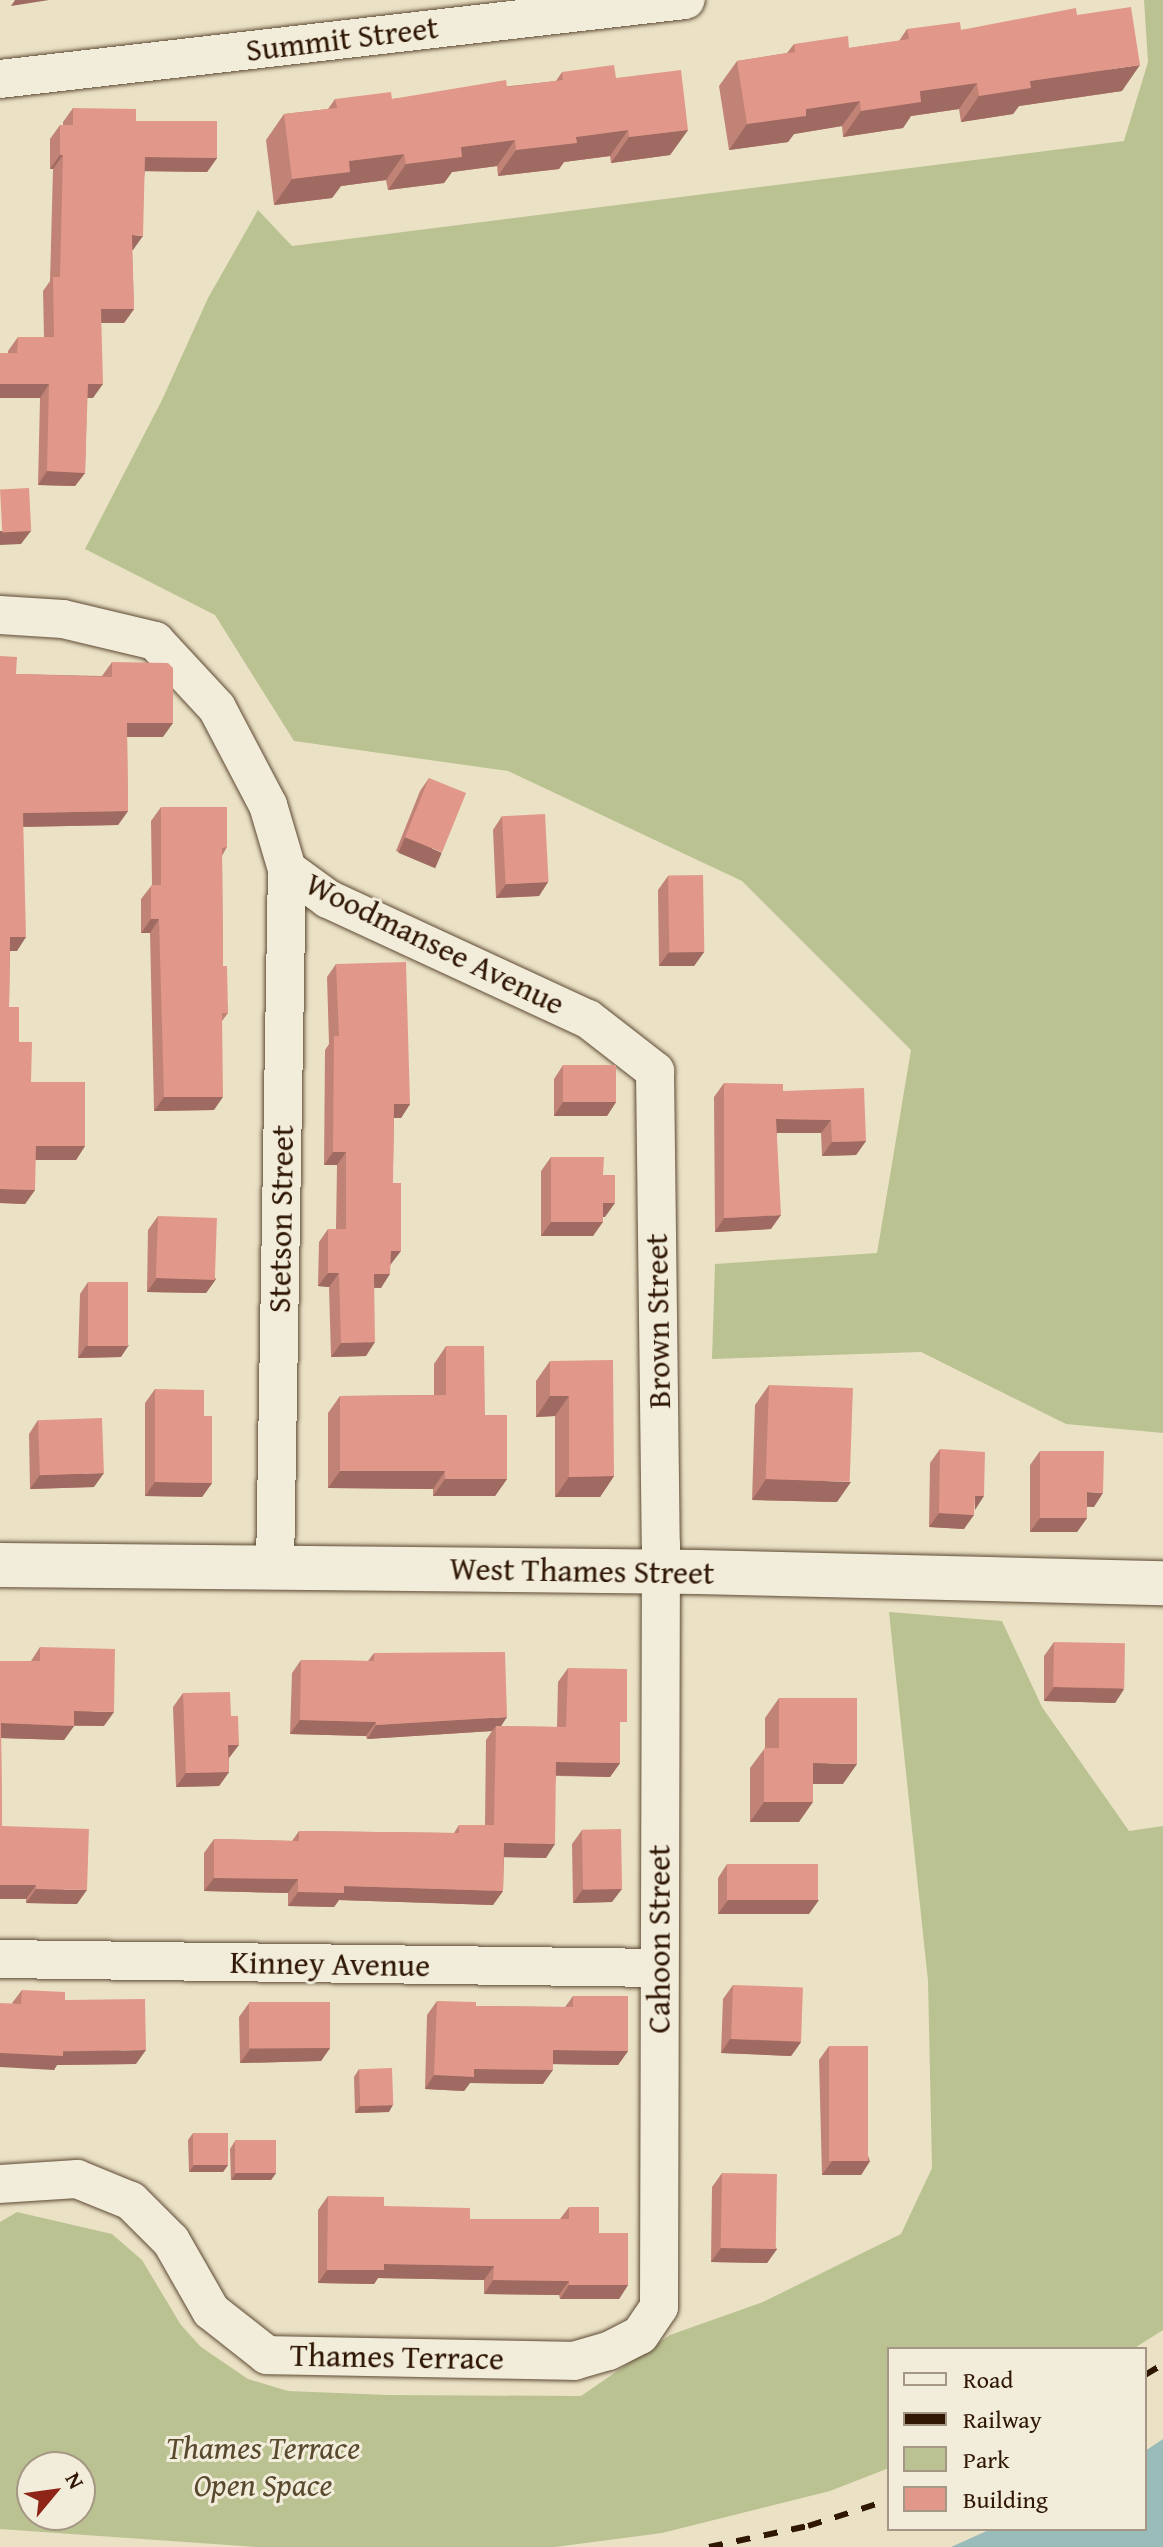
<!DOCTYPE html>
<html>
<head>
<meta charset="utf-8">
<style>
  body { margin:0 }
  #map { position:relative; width:1163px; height:2547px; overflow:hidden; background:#ebe2c6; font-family:"Gentium Book Plus",serif }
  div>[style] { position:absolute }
  .green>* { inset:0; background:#bbc292 }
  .water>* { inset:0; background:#99bcbb }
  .roads { filter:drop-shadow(0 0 2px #5e4a34) drop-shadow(0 0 2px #5e4a34) }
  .street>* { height:38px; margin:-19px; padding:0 19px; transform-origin:19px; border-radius:19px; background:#f2ecda }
  .secondary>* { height:44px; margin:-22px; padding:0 22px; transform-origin:22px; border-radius:22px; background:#f2ecda }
  .rail>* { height:6px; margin-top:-3px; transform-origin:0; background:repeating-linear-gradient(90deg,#2f1704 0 14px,transparent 0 28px) }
  .wall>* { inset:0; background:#c28377 }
  .shaded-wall>* { inset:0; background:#9e6a61; transform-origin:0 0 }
  .building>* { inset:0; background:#e1988a; transform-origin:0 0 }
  span { translate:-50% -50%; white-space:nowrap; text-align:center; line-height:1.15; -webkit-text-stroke:6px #f2ecda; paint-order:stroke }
  .street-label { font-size:32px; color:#2f1704 }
  .park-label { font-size:32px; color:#594a2f; font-style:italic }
  .legend { position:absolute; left:887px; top:2347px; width:260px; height:184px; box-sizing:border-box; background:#f2ecda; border:2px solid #a49784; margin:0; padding:10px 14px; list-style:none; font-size:24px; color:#2f1704 }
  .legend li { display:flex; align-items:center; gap:16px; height:40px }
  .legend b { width:40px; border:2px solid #a49784 }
  .north { position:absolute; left:16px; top:2451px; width:80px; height:80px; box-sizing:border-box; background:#f2ecda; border:2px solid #a49784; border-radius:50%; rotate:61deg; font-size:22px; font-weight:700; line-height:32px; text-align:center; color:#2f1704 }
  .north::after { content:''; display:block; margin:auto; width:28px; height:36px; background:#8f2418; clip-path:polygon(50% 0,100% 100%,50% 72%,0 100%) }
</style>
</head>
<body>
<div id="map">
  <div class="green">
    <div style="clip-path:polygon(1144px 0,1163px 0,1163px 1433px,1066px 1424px,921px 1352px,712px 1359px,715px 1264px,877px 1253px,911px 1050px,742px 881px,508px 771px,294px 741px,215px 615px,85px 549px,162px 400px,208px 298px,258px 210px,292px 246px,1124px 141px,1148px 62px)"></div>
    <div style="clip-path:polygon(evenodd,889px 1612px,1002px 1621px,1042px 1707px,1129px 1831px,1163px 1826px,1163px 2330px,1133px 2349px,889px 2349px,889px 2468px,830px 2491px,662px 2533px,555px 2547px,256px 2547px,0 2529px,0 2222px,17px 2212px,112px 2234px,142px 2260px,181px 2325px,201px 2347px,248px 2379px,288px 2391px,388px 2395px,581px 2396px,670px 2335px,763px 2302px,901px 2234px,932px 2168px,928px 1981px,889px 1612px,32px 2467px,80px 2467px,80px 2515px,32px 2515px,32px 2467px)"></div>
  </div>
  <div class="water">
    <div style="clip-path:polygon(1163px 2439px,1163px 2547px,951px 2547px,991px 2529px,1145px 2529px,1145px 2451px)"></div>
  </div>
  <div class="roads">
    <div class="street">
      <div style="left:0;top:79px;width:690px;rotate:-6.58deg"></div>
      <div style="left:0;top:615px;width:63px;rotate:3.6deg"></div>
      <div style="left:63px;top:619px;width:95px;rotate:13.4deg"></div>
      <div style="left:155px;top:641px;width:91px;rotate:47.2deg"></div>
      <div style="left:217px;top:708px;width:110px;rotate:62.3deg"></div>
      <div style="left:268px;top:805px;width:67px;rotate:73.5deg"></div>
      <div style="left:287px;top:869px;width:51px;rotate:36.2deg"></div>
      <div style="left:328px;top:899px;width:286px;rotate:24.8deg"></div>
      <div style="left:588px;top:1019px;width:85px;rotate:37.8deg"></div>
      <div style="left:655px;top:1071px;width:473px;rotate:89.3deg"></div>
      <div style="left:661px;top:1544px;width:763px;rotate:90.15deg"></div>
      <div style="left:659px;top:2307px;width:34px;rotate:124deg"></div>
      <div style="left:640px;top:2335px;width:36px;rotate:153deg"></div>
      <div style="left:608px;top:2351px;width:35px;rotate:164deg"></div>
      <div style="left:574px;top:2361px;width:307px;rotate:-178.9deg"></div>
      <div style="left:267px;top:2355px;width:71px;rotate:-141.8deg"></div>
      <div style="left:211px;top:2311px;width:81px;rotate:-119.7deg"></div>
      <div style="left:171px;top:2241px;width:57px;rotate:-135deg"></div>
      <div style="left:131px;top:2201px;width:58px;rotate:-157.8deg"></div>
      <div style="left:77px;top:2179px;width:77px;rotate:176.3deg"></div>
      <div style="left:275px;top:1568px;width:699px;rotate:-89.02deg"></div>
      <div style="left:0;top:1959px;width:659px;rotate:0.78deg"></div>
    </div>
    <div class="secondary">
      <div style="left:0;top:1565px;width:698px;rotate:0.57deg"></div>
      <div style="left:698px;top:1572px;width:465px;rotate:1.4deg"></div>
    </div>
  </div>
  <div class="rail">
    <div style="left:1145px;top:2375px;width:21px;rotate:-31deg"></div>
    <div style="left:709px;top:2547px;width:101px;rotate:-12deg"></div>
    <div style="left:808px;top:2526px;width:85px;rotate:-17.8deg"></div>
  </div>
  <div class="wall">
    <div style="clip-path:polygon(1077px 15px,1122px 91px,1019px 106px,1013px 114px,961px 122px,959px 109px,911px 116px,903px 128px,843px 137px,842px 126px,794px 134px,788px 142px,729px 150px,719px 86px,737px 61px,787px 53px,794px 44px,849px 48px,899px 41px,907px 29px,961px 30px)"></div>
    <div style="clip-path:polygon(562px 72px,616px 78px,688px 130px,670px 155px,611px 163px,610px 156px,564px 162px,559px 169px,498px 176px,497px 166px,452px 172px,444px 183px,388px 190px,386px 180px,341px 186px,332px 198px,274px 205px,266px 140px,284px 114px,328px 109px,335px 99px,392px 99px,556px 81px)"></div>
    <div style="clip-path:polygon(73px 108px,136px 121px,217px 158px,207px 172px,145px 171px,132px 250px,134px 309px,124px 323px,101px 323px,93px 398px,87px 398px,85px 473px,75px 486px,38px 485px,40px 398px,8px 353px,8px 351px,18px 337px,44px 337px,43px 291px,50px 281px,53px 169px,50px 169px,50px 139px,60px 125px,63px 125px,63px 122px)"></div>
    <div style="clip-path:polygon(112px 662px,163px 737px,127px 737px,128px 811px,118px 825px,23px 827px,17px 951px,10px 951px,9px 1007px,31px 1082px,85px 1146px,76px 1160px,35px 1160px,35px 1190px,25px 1204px,0 1203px,16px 674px,102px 676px)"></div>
    <div style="clip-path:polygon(429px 778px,433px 867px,396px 851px,420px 791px)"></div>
    <div style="clip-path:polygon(161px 807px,227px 847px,222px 856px,223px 966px,228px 1013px,222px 1021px,214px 1110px,154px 1111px,150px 933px,141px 933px,141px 899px,152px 885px,151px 821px)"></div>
    <div style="clip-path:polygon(502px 816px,548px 882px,539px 896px,496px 898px,493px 830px)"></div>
    <div style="clip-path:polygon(668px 876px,704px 952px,694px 966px,659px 966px,658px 890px)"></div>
    <div style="clip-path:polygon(336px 964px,410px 1104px,401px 1118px,394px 1118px,391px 1264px,381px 1288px,374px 1288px,366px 1356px,331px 1357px,329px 1287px,318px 1286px,319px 1242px,328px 1229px,336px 1229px,337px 1165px,324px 1165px,325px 1050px,329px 1044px,327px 977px)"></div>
    <div style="clip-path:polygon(563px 1065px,616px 1102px,607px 1116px,554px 1116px,554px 1079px)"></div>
    <div style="clip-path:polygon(724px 1083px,783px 1091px,866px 1141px,856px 1155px,822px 1156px,821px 1133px,777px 1133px,771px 1229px,715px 1232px,714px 1097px)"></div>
    <div style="clip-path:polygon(551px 1157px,603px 1175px,605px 1217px,603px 1217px,593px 1236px,541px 1236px,541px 1171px)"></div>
    <div style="clip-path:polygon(158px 1216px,216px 1279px,206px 1293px,147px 1292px,148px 1230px)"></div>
    <div style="clip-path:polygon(88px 1282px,121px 1357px,78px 1358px,80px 1294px)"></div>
    <div style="clip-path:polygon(446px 1346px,485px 1415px,507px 1479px,495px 1496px,433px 1496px,433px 1489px,328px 1488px,328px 1413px,340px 1396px,434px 1395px,434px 1364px)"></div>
    <div style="clip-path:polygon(550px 1361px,614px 1476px,600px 1497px,555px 1497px,555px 1416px,536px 1417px,536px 1381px)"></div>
    <div style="clip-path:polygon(769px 1385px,837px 1502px,752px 1500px,755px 1405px)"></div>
    <div style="clip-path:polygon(155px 1389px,204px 1416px,212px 1483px,202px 1497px,145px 1496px,145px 1403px)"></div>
    <div style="clip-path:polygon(38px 1420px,94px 1487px,30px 1489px,29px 1434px)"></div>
    <div style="clip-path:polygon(940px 1449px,974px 1510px,964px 1529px,929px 1527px,930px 1463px)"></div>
    <div style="clip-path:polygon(1040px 1451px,1094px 1507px,1087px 1507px,1087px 1518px,1077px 1532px,1030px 1532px,1030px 1465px)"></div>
    <div style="clip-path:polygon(1054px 1642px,1124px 1689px,1115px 1703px,1044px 1701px,1044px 1656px)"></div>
    <div style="clip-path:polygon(40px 1647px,104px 1726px,74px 1726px,64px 1740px,1px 1738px,2px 1826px,77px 1904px,26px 1903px,26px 1899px,0 1899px,0 1661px,31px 1661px)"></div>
    <div style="clip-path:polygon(374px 1653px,501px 1726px,557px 1727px,558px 1682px,568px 1668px,620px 1731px,620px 1763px,610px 1777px,556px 1776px,546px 1858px,504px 1857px,503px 1891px,493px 1905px,339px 1900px,334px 1907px,288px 1906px,288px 1893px,204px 1891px,204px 1853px,214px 1839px,292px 1841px,299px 1831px,454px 1833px,459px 1825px,485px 1825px,486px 1740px,492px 1731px,367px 1739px,366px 1736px,290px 1734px,292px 1673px,301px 1660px,368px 1661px)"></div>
    <div style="clip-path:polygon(183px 1693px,229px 1758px,229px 1772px,219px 1786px,176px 1787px,173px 1707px)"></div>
    <div style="clip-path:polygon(779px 1698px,843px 1784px,813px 1784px,799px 1822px,750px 1822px,750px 1768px,765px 1748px,765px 1718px)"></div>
    <div style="clip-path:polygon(582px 1830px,612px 1902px,573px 1903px,572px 1844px)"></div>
    <div style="clip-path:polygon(727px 1864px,809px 1914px,718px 1914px,718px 1878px)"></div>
    <div style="clip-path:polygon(733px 1985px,801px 2042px,791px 2056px,721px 2053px,723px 1999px)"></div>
    <div style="clip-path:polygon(22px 1990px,65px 2000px,136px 2064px,57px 2065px,54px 2070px,12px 2003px)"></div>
    <div style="clip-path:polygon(573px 1996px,628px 2051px,618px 2065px,553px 2064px,543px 2084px,470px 2083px,464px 2091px,425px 2089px,427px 2015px,437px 2001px,476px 2006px,565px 2007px)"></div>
    <div style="clip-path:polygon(249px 2003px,330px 2048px,321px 2061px,240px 2063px,239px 2017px)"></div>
    <div style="clip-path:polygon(829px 2046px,870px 2161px,861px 2175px,822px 2175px,819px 2060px)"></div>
    <div style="clip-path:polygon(359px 2069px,389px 2112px,355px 2113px,354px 2077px)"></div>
    <div style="clip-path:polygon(193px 2133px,228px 2165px,223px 2172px,189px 2172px,188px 2140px)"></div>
    <div style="clip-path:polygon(235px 2141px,276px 2173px,271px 2180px,231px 2180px,230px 2149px)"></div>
    <div style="clip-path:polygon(722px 2173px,777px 2249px,767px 2263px,711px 2262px,712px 2187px)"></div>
    <div style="clip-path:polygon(328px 2196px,384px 2206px,470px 2219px,560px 2219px,569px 2207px,599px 2233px,628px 2285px,619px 2299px,560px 2299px,559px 2295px,484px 2294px,484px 2280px,378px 2278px,374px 2284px,318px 2283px,318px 2210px)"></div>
  </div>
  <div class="shaded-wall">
    <div style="clip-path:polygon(15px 0,49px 0,11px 6px)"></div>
    <div style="clip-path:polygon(1140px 65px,1122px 91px,1019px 106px,1013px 114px,961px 122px,979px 96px,1030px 81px)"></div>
    <div style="clip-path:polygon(977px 83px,959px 109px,911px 116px,903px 128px,843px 137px,861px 111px,920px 91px)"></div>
    <div style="clip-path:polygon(860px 101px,842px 126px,794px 134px,788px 142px,729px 150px,747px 124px,806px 109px)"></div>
    <div style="clip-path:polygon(628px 130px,610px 156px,564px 162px,559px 169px,498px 176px,516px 150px,576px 137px)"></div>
    <div style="clip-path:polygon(688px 130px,670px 155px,611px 163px,629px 137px)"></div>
    <div style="clip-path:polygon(515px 140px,497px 166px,452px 172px,444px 183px,388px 190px,406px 164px,461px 147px)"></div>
    <div style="clip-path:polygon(404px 154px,386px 180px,341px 186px,332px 198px,274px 205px,292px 179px,349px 161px)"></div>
    <div style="clip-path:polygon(60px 155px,63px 155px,53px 169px,50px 169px)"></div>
    <div style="clip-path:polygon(145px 157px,217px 158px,207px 172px,135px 171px)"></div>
    <div style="clip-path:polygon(132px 235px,143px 236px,133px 250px,122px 249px)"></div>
    <div style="clip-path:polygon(101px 309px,134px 309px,124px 323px,91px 323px)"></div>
    <div style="clip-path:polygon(0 384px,49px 384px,40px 398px,0 398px)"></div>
    <div style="clip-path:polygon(88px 384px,103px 384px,93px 398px,78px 398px)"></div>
    <div style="clip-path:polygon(47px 471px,85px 473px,75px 486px,38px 485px)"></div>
    <div style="clip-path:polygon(0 531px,31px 531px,21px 544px,0 545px)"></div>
    <div style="clip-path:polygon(127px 723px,173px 723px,163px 737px,117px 737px)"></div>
    <div style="clip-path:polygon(128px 811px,118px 825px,13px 827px,23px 813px)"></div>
    <div style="left:405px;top:837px;width:40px;height:17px;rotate:23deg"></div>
    <div style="clip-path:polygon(548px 882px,539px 896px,496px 898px,506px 884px)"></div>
    <div style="clip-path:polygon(151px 919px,159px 919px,150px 933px,141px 933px)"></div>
    <div style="clip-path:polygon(10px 937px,26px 937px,17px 951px,0 951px)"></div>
    <div style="clip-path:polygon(669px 952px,704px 952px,694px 966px,659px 966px)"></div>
    <div style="clip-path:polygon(164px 1097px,223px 1097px,214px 1110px,154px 1111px)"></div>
    <div style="clip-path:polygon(563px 1102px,616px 1102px,607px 1116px,554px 1116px)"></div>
    <div style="clip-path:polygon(394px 1104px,410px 1104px,401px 1118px,385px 1118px)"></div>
    <div style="clip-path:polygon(776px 1119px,831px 1120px,821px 1133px,766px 1133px)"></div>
    <div style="clip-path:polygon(866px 1141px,856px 1155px,822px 1156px,832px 1142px)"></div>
    <div style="clip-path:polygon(36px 1146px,85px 1146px,76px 1160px,26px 1160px)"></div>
    <div style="clip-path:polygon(333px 1152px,346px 1152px,337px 1165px,324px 1165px)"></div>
    <div style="clip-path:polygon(0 1189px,35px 1190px,25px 1204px,0 1203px)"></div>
    <div style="clip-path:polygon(603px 1203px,615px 1203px,605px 1217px,593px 1217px)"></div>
    <div style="clip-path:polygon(781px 1215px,771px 1229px,715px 1232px,724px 1218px)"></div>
    <div style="clip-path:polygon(551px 1222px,603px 1222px,593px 1236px,541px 1236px)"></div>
    <div style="clip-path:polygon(391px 1251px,401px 1251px,391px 1264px,381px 1264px)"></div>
    <div style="clip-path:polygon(328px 1273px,339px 1273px,329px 1287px,318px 1286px)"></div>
    <div style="clip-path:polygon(374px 1274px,390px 1274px,381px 1288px,364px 1287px)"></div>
    <div style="clip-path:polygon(157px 1278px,216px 1279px,206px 1293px,147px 1292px)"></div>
    <div style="clip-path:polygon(375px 1342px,366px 1356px,331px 1357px,341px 1343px)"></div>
    <div style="clip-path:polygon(129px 1345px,121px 1357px,78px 1358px,86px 1346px)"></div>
    <div style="clip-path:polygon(550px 1396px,569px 1396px,555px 1416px,536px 1417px)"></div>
    <div style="clip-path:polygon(340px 1471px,445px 1471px,433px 1489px,328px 1488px)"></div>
    <div style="clip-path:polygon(104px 1473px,94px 1487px,30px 1489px,40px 1475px)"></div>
    <div style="clip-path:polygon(614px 1476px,600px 1497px,555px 1497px,569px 1477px)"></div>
    <div style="clip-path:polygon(445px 1479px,507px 1479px,495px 1496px,433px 1496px)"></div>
    <div style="clip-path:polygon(766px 1479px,851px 1482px,837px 1502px,752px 1500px)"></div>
    <div style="clip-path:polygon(155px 1482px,212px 1483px,202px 1497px,145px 1496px)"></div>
    <div style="clip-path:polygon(1087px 1492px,1103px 1493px,1094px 1507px,1077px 1506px)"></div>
    <div style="clip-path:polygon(975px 1496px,984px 1496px,975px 1510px)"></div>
    <div style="clip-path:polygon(939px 1513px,974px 1515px,964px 1529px,929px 1527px)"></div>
    <div style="clip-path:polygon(1040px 1518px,1087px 1518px,1077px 1532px,1030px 1532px)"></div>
    <div style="clip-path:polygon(1054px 1687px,1124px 1689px,1115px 1703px,1044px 1701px)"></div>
    <div style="clip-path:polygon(74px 1711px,114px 1712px,104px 1726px,65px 1725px)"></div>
    <div style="clip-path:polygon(507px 1717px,498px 1731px,496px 1726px,492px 1731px,367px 1739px,376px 1725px)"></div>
    <div style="clip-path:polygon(300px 1720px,376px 1722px,366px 1736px,290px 1734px)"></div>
    <div style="clip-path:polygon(1px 1723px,74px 1726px,64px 1740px,0 1738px)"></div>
    <div style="clip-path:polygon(228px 1745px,239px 1745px,229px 1758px,218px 1759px)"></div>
    <div style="clip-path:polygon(556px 1762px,620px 1763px,610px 1777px,547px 1775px)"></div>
    <div style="clip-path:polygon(813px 1763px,857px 1764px,843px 1784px,799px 1784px)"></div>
    <div style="clip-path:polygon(229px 1772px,219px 1786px,176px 1787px,186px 1773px)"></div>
    <div style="clip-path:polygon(764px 1802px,813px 1802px,799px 1822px,750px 1822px)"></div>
    <div style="clip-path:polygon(504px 1843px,555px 1844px,546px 1858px,494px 1857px)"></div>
    <div style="clip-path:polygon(214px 1878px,298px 1879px,288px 1893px,204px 1891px)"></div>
    <div style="clip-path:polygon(0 1885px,36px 1885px,26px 1899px,0 1899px)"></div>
    <div style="clip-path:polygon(344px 1886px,503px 1891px,493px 1905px,339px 1900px,334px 1907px,288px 1906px,298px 1892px)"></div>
    <div style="clip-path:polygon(36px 1889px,87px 1890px,77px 1904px,26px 1903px)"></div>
    <div style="clip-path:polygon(583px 1889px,622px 1889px,612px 1902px,573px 1903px)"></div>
    <div style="clip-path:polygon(728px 1900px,819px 1900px,809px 1914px,718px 1914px)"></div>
    <div style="clip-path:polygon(730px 2039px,801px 2042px,791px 2056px,721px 2053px)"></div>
    <div style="clip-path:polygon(330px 2048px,321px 2061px,240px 2063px,250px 2049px)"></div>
    <div style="clip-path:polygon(146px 2050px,136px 2064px,57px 2065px,54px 2070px,0 2067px,0 2053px)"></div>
    <div style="clip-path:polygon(553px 2050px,628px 2051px,618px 2065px,544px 2064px)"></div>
    <div style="clip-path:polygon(474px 2069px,553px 2070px,543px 2084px,470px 2083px,464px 2091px,425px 2089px,434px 2075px)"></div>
    <div style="clip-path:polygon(393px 2105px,389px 2112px,355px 2113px,360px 2106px)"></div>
    <div style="clip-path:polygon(832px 2161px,870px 2161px,861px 2175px,822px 2175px)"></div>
    <div style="clip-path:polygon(194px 2165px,228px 2165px,223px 2172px,189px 2172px)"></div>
    <div style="clip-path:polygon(236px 2173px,276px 2173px,271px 2180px,231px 2180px)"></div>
    <div style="clip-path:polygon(721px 2248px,777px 2249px,767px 2263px,711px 2262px)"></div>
    <div style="clip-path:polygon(384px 2264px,494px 2266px,484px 2280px,378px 2278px,374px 2284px,318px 2283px,327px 2270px)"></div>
    <div style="clip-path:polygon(493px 2280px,569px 2281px,559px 2295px,484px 2294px)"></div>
    <div style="clip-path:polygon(569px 2285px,628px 2285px,619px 2299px,560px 2299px)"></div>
  </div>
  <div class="building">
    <div style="clip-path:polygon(1131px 7px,1140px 65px,1030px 81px,1031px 88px,979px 96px,977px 83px,920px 91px,921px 102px,861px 111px,860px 101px,806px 109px,806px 116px,747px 124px,737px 61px,795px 52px,794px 44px,848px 36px,849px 48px,909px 39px,907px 29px,960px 22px,961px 30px,1076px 8px,1077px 15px)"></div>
    <div style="clip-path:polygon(614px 65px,616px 78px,681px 70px,688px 130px,629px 137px,628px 130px,576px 137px,577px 143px,516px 150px,515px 140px,461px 147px,462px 157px,406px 164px,404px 154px,349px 161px,350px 172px,292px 179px,284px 114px,337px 108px,335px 99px,391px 92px,392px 99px,506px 80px,507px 87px,563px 80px,562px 72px)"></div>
    <div style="clip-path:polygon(73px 108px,136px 109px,136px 121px,217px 121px,217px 158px,145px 157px,143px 236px,132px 235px,134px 309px,101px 309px,103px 384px,88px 384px,85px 473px,47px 471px,49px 384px,0 384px,0 353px,17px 353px,18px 337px,54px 337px,53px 277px,60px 277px,63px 155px,60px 155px,60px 125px,73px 125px)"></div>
    <div style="left:29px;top:488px;width:43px;height:29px;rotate:87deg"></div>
    <div style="clip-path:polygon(0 656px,17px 657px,16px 674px,112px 677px,112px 662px,168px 663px,173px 668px,173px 723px,127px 723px,128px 811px,23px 813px,26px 937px,10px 937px,9px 1007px,19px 1007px,19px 1042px,32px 1042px,31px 1082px,85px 1082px,85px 1146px,36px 1146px,35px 1190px,0 1189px)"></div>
    <div style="left:429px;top:778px;width:40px;height:64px;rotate:22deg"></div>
    <div style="clip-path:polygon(161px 807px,227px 807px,227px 847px,222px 848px,223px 966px,227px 966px,228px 1013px,222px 1013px,223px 1097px,164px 1097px,159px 919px,151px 919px,151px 885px,161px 885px)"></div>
    <div style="left:545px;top:814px;width:68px;height:43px;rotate:87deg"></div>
    <div style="left:703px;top:875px;width:77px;height:35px;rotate:89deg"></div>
    <div style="clip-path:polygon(406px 962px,410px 1104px,394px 1104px,393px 1183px,401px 1183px,401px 1251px,391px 1251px,390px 1274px,374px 1274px,375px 1342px,341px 1343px,339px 1273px,328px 1273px,328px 1229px,346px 1229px,346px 1152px,333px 1152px,334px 1036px,339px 1036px,336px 964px)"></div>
    <div style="left:563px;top:1065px;width:53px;height:37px"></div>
    <div style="clip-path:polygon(724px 1083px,783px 1084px,783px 1091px,864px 1088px,866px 1141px,832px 1142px,831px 1120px,776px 1119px,781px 1215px,724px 1218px)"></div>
    <div style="clip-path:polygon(551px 1157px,604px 1157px,603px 1175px,615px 1175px,615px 1203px,603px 1203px,603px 1222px,551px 1222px)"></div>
    <div style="left:158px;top:1216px;width:59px;height:62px;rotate:2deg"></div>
    <div style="left:88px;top:1282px;width:40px;height:64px"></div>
    <div style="clip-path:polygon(446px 1346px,484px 1346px,485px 1415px,507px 1415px,507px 1479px,445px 1479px,445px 1471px,340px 1471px,340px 1396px,446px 1395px)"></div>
    <div style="clip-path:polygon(613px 1360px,614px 1476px,569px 1477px,569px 1396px,550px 1396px,550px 1361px)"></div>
    <div style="left:769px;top:1385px;width:84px;height:94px;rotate:2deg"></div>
    <div style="clip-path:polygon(155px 1389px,204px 1390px,204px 1416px,212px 1416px,212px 1483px,155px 1482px)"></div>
    <div style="left:102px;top:1418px;width:55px;height:64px;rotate:88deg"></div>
    <div style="clip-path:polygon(940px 1449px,985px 1452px,984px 1496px,975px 1496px,974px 1515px,939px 1513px)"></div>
    <div style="clip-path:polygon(1040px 1451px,1104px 1451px,1103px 1493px,1087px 1492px,1087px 1518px,1040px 1518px)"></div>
    <div style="left:1054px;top:1642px;width:71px;height:45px;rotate:1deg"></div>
    <div style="clip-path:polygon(40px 1647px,115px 1649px,114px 1712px,74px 1711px,74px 1726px,1px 1723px,2px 1826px,89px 1829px,87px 1890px,36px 1889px,36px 1885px,0 1885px,0 1661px,40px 1661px)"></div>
    <div style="clip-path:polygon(505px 1652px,507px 1717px,376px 1725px,376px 1722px,300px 1720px,301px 1660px,374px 1661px,374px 1653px)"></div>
    <div style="clip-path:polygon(568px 1668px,627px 1669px,627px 1722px,620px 1722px,620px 1763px,556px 1762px,555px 1844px,504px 1843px,503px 1891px,344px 1886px,344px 1893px,298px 1892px,298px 1879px,214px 1878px,214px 1839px,299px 1841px,299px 1831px,459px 1833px,459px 1825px,494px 1825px,496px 1726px,566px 1727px)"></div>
    <div style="clip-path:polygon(230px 1692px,231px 1716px,238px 1716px,239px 1745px,228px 1745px,229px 1772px,186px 1773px,183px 1693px)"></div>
    <div style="clip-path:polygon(779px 1698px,857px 1698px,857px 1764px,813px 1763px,813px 1802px,764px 1802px,764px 1748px,779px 1748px)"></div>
    <div style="left:621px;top:1829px;width:60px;height:39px;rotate:89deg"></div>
    <div style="left:727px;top:1864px;width:91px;height:36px"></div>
    <div style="left:733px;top:1985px;width:70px;height:54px;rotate:2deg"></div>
    <div style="clip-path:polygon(22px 1990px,65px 1992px,65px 2000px,145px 1999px,146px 2050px,63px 2051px,63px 2056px,0 2053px,0 2003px,21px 2004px)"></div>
    <div style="clip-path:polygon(573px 1996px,628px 1996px,628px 2051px,553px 2050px,553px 2070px,474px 2069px,474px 2077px,434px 2075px,437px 2001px,476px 2002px,476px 2006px,573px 2007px)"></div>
    <div style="left:330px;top:2002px;width:46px;height:81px;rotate:90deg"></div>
    <div style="left:829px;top:2046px;width:39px;height:115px"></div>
    <div style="left:392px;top:2068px;width:37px;height:33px;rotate:88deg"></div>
    <div style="left:193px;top:2133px;width:35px;height:32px"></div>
    <div style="left:276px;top:2140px;width:33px;height:41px;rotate:90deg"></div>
    <div style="left:722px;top:2173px;width:55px;height:75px;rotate:1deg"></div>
    <div style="clip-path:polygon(328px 2196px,384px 2197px,384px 2206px,470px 2208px,470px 2219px,569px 2219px,569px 2207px,599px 2207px,599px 2233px,628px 2233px,628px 2285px,569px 2285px,569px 2281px,493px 2280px,494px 2266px,384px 2264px,384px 2270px,327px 2270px)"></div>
  </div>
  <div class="street-label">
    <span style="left:342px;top:39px;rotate:-7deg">Summit Street</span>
    <span style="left:435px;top:944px;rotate:26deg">Woodmansee Avenue</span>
    <span style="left:281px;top:1219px;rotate:-89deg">Stetson Street</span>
    <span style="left:658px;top:1321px;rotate:-91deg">Brown Street</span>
    <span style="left:582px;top:1571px;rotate:1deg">West Thames Street</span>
    <span style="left:659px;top:1939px;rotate:-90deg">Cahoon Street</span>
    <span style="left:330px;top:1964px;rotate:1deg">Kinney Avenue</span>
    <span style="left:397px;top:2357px;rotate:1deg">Thames Terrace</span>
  </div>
  <div class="park-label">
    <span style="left:263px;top:2467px">Thames Terrace<br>Open Space</span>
  </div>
  <ul class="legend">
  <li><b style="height:10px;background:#f2ecda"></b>Road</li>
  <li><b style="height:10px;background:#2f1704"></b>Railway</li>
  <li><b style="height:22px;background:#bbc292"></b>Park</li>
  <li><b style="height:22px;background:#e1988a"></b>Building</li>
  </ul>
  <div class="north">N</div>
</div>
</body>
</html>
